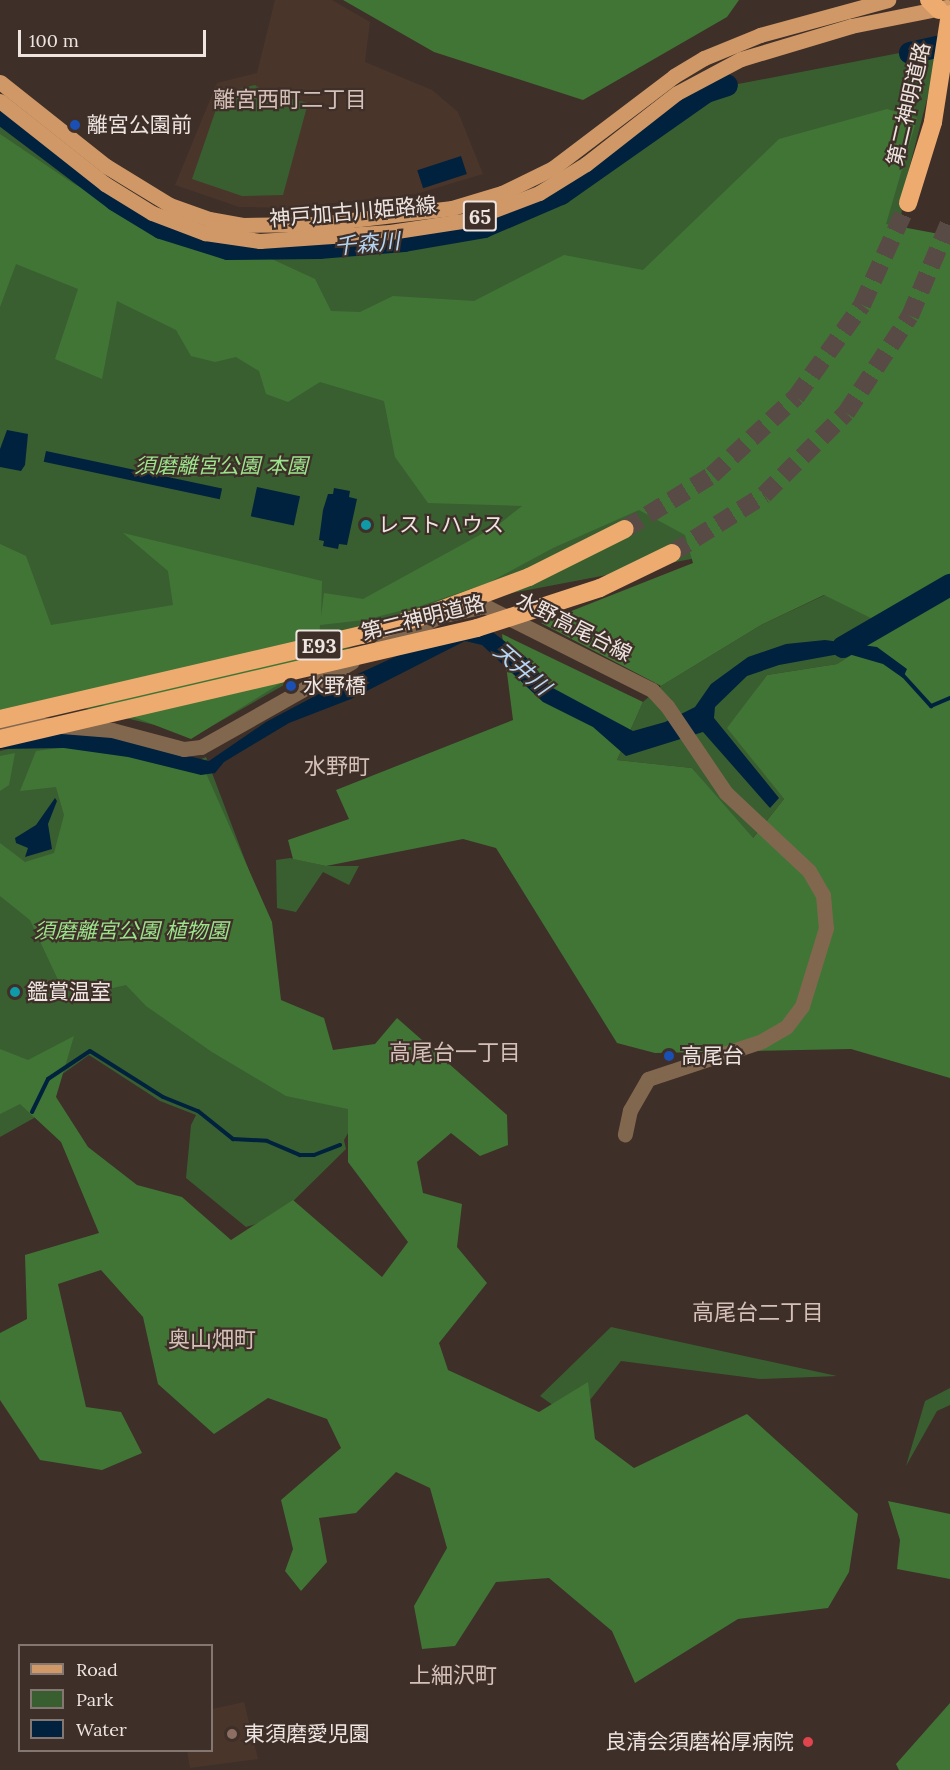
<!DOCTYPE html>
<html>
<head>
<meta charset="utf-8">
<style>
  body { margin:0 }
  #map { position:relative; width:950px; height:1770px; overflow:hidden; background:#3e2f29; font-family:Lora,"Noto Sans JP",serif }
  div>[style] { position:absolute }
  .built>* { inset:0; background:#4a352b }
  .green>* { inset:0; background:#395f30 }
  .forest>* { inset:0; background:#417535 }
  .water>* { inset:0; background:#00223e; transform-origin:0 0 }
  .stream>* { height:4px; margin:-2px; padding:0 2px; transform-origin:2px; border-radius:2px; background:#00223e }
  .river>* { height:22px; margin:-11px; padding:0 11px; transform-origin:11px; border-radius:11px; background:#00223e }
  .highway-tunnel>* { height:18px; margin-top:-9px; transform-origin:0; background:repeating-linear-gradient(90deg,#584a44 0 18px,transparent 0 27px) }
  .minor>* { height:15px; margin:-7.5px; padding:0 7.5px; transform-origin:7.5px; border-radius:7.5px; background:#82674f }
  .major>* { height:15px; margin:-7.5px; padding:0 7.5px; transform-origin:7.5px; border-radius:7.5px; background:#d09866 }
  .highway>* { height:18px; margin:-9px; padding:0 9px; transform-origin:9px; border-radius:9px; background:#eeab6f }
  .dots>* { width:16px; height:16px; translate:-50% -50%; box-sizing:border-box; border:3px solid #3e2f29; border-radius:50% }
  span { translate:-50% -50%; white-space:nowrap; text-align:center; line-height:1.15; -webkit-text-stroke:4.5px #3e2f29; paint-order:stroke }
  .shield-label span { padding:2px 4px; background:#3e2f29; border:2px solid; border-radius:4px; -webkit-text-stroke-width:0 }
  .shield-label { font-size:20px; color:#eee4e0; font-weight:700 }
  .street-label { font-size:21px; color:#eee4e0 }
  .poi-label { font-size:21px; color:#eee4e0 }
  .left { translate:0 -50%; text-align:left }
  .right { translate:-100% -50%; text-align:right }
  .park-label { font-size:21px; color:#9be48b; font-style:italic }
  .neighbourhood-label { font-size:22px; color:#d4c0b8 }
  .water-label { font-size:22px; color:#b5d6f5; font-style:italic }
  .legend { position:absolute; left:18px; top:1644px; width:195px; height:108px; box-sizing:border-box; background:#3e2f29; border:2px solid #847772; margin:0; padding:8px 10px; list-style:none; font-size:18px; color:#eee4e0 }
  .legend li { display:flex; align-items:center; gap:12px; height:30px }
  .legend b { width:30px; border:2px solid #847772 }
  .scale { position:absolute; left:18px; top:30px; width:188px; height:27px; box-sizing:border-box; border:3px solid #eee4e0; border-top:0; padding-left:8px; font-size:18px; line-height:21px; white-space:nowrap; color:#eee4e0; -webkit-text-stroke:4px #3e2f29; paint-order:stroke }
</style>
</head>
<body>
<div id="map">
  <div class="built">
    <div style="clip-path:polygon(275px 0,332px 0,370px 22px,365px 62px,432px 90px,458px 112px,483px 174px,416px 194px,287px 208px,239px 207px,175px 185px,217px 83px,257px 73px)"></div>
    <div style="clip-path:polygon(244px 1702px,258px 1759px,190px 1768px,187px 1751px,212px 1750px,212px 1709px)"></div>
  </div>
  <div class="green">
    <div style="clip-path:polygon(941px 45px,902px 196px,897px 401px,707px 556px,491px 597px,374px 634px,196px 735px,47px 699px,0 711px,0 123px,115px 204px,162px 230px,270px 250px,405px 237px,485px 223px,571px 187px,707px 90px)"></div>
    <div style="clip-path:polygon(255px 85px,265px 92px,308px 103px,283px 195px,242px 196px,192px 179px,222px 92px)"></div>
    <div style="clip-path:polygon(825px 595px,894px 629px,837px 664px,767px 675px,728px 728px,784px 799px,752px 839px,692px 768px,617px 760px,643px 702px,661px 686px,761px 625px)"></div>
    <div style="clip-path:polygon(58px 737px,192px 763px,206px 757px,268px 921px,277px 1006px,364px 1106px,344px 1140px,346px 1149px,276px 1218px,246px 1227px,186px 1178px,191px 1125px,196px 1115px,160px 1101px,89px 1055px,50px 1083px,34px 1118px,0 1137px,0 751px)"></div>
    <div style="clip-path:polygon(290px 858px,326px 866px,359px 866px,349px 885px,323px 872px,296px 912px,277px 908px,276px 860px)"></div>
    <div style="clip-path:polygon(611px 1327px,837px 1376px,760px 1379px,621px 1361px,574px 1420px,540px 1396px)"></div>
    <div style="clip-path:polygon(950px 1388px,950px 1405px,937px 1411px,906px 1466px,925px 1401px)"></div>
  </div>
  <div class="forest">
    <div style="clip-path:polygon(343px 0,739px 0,727px 17px,583px 100px,434px 52px)"></div>
    <div style="clip-path:polygon(887px 109px,917px 118px,886px 224px,950px 236px,950px 1078px,851px 1049px,655px 1053px,617px 1043px,496px 848px,463px 839px,326px 866px,293px 859px,288px 840px,349px 819px,336px 790px,513px 720px,502px 634px,643px 702px,617px 760px,692px 768px,753px 838px,784px 799px,727px 728px,767px 675px,837px 664px,893px 629px,824px 595px,761px 625px,661px 686px,541px 623px,693px 563px,685px 535px,639px 510px,553px 548px,488px 583px,420px 606px,364px 620px,320px 625px,318px 660px,191px 739px,74px 694px,0 712px,0 544px,26px 556px,51px 625px,173px 605px,168px 571px,123px 533px,322px 581px,321px 617px,324px 593px,363px 599px,498px 525px,522px 506px,428px 503px,395px 457px,384px 401px,320px 382px,288px 402px,266px 394px,259px 371px,236px 357px,215px 362px,191px 356px,176px 330px,117px 301px,102px 379px,55px 359px,78px 289px,16px 264px,0 307px,0 134px,74px 184px,205px 248px,263px 255px,315px 279px,331px 311px,360px 312px,393px 296px,474px 301px,564px 255px,643px 270px,779px 139px)"></div>
    <div style="clip-path:polygon(75px 746px,205px 771px,272px 922px,281px 1000px,324px 1018px,333px 1050px,375px 1044px,397px 1018px,507px 1115px,508px 1145px,480px 1156px,451px 1133px,417px 1162px,423px 1193px,462px 1204px,457px 1247px,487px 1283px,439px 1343px,448px 1370px,539px 1412px,588px 1382px,595px 1439px,634px 1468px,747px 1414px,858px 1514px,849px 1572px,828px 1608px,738px 1619px,635px 1683px,612px 1631px,549px 1578px,496px 1582px,455px 1646px,422px 1649px,414px 1606px,447px 1548px,430px 1488px,396px 1472px,356px 1513px,319px 1518px,327px 1562px,301px 1591px,285px 1571px,293px 1549px,281px 1500px,341px 1448px,327px 1419px,268px 1398px,214px 1434px,158px 1384px,143px 1317px,101px 1270px,58px 1284px,86px 1407px,121px 1412px,142px 1453px,102px 1470px,40px 1460px,0 1400px,0 1333px,27px 1319px,25px 1255px,99px 1233px,61px 1142px,20px 1104px,0 1114px,0 1049px,28px 1060px,74px 1036px,56px 1097px,88px 1147px,137px 1185px,182px 1197px,231px 1240px,293px 1200px,382px 1277px,408px 1242px,348px 1162px,348px 1109px,286px 1096px,212px 1052px,146px 1006px,126px 985px,99px 991px,60px 984px,30px 920px,0 896px,0 843px,25px 862px,54px 853px,64px 815px,56px 787px,20px 791px,36px 751px)"></div>
    <div style="clip-path:polygon(15px 753px,9px 785px,0 791px,0 756px)"></div>
    <div style="clip-path:polygon(888px 1501px,950px 1514px,950px 1579px,897px 1569px,900px 1540px)"></div>
    <div style="clip-path:polygon(950px 1703px,950px 1770px,899px 1770px,896px 1764px)"></div>
  </div>
  <div class="water">
    <div style="left:461px;top:156px;width:19px;height:46px;rotate:72deg"></div>
    <div style="clip-path:polygon(7px 430px,28px 434px,25px 465px,21px 471px,0 467px,0 449px)"></div>
    <div style="left:46px;top:451px;width:180px;height:11px;rotate:12deg"></div>
    <div style="left:257px;top:487px;width:44px;height:30px;rotate:12deg"></div>
    <div style="clip-path:polygon(334px 488px,350px 491px,349px 497px,357px 499px,347px 545px,339px 544px,338px 549px,323px 546px,324px 541px,319px 540px,323px 510px,328px 494px,333px 494px)"></div>
    <div style="clip-path:polygon(464px 625px,490px 630px,528px 659px,551px 687px,633px 731px,665px 722px,695px 707px,711px 684px,748px 657px,786px 644px,825px 640px,877px 647px,907px 669px,903px 678px,883px 664px,845px 653px,779px 665px,747px 676px,715px 707px,714px 718px,779px 798px,770px 808px,703px 732px,626px 756px,593px 727px,543px 702px,482px 645px,465px 641px,351px 699px,289px 723px,224px 762px,215px 773px,201px 775px,128px 757px,64px 748px,0 749px,0 735px,66px 733px,111px 737px,209px 761px,266px 722px,347px 679px)"></div>
    <div style="clip-path:polygon(55px 798px,57px 801px,48px 824px,52px 849px,25px 857px,28px 848px,16px 843px,15px 838px,36px 825px)"></div>
  </div>
  <div class="stream">
    <div style="left:901px;top:673px;width:45px;rotate:47.7deg"></div>
    <div style="left:931px;top:706px;width:21px;rotate:-23deg"></div>
    <div style="left:32px;top:1112px;width:37px;rotate:-64deg"></div>
    <div style="left:48px;top:1079px;width:50px;rotate:-33.7deg"></div>
    <div style="left:90px;top:1051px;width:86px;rotate:32.2deg"></div>
    <div style="left:163px;top:1097px;width:38px;rotate:22deg"></div>
    <div style="left:198px;top:1111px;width:45px;rotate:38.7deg"></div>
    <div style="left:233px;top:1139px;width:34px;rotate:3deg"></div>
    <div style="left:267px;top:1141px;width:36px;rotate:23deg"></div>
    <div style="left:300px;top:1155px;width:14px"></div>
    <div style="left:314px;top:1155px;width:28px;rotate:-21deg"></div>
  </div>
  <div class="river">
    <div style="left:910px;top:53px;width:41px;rotate:-12.7deg"></div>
    <div style="left:4px;top:116px;width:139px;rotate:37.1deg"></div>
    <div style="left:115px;top:200px;width:54px;rotate:31.3deg"></div>
    <div style="left:161px;top:228px;width:70px;rotate:17.4deg"></div>
    <div style="left:228px;top:249px;width:91px;rotate:-0.6deg"></div>
    <div style="left:319px;top:248px;width:85px;rotate:-4.7deg"></div>
    <div style="left:404px;top:241px;width:81px;rotate:-9.9deg"></div>
    <div style="left:484px;top:227px;width:84px;rotate:-23.2deg"></div>
    <div style="left:561px;top:194px;width:177px;rotate:-35.1deg"></div>
    <div style="left:706px;top:92px;width:22px;rotate:-18deg"></div>
    <div style="left:843px;top:647px;width:124px;rotate:-30.1deg"></div>
  </div>
  <div class="highway-tunnel">
    <div style="left:625px;top:529px;width:102px;rotate:-31.8deg"></div>
    <div style="left:712px;top:475px;width:115px;rotate:-42.9deg"></div>
    <div style="left:796px;top:397px;width:113px;rotate:-54.3deg"></div>
    <div style="left:862px;top:305px;width:112px;rotate:-65.7deg"></div>
    <div style="left:672px;top:553px;width:109px;rotate:-32.2deg"></div>
    <div style="left:764px;top:495px;width:116px;rotate:-45deg"></div>
    <div style="left:846px;top:413px;width:116px;rotate:-56.6deg"></div>
    <div style="left:910px;top:316px;width:103px;rotate:-67.2deg"></div>
  </div>
  <div class="minor">
    <div style="left:381px;top:646px;width:66px;rotate:-27deg"></div>
    <div style="left:440px;top:616px;width:46px;rotate:-12.5deg"></div>
    <div style="left:485px;top:606px;width:187px;rotate:26.7deg"></div>
    <div style="left:652px;top:690px;width:22px;rotate:47deg"></div>
    <div style="left:667px;top:706px;width:105px;rotate:55.9deg"></div>
    <div style="left:726px;top:793px;width:114px;rotate:43.2deg"></div>
    <div style="left:809px;top:871px;width:28px;rotate:60deg"></div>
    <div style="left:823px;top:895px;width:33px;rotate:85deg"></div>
    <div style="left:826px;top:928px;width:82px;rotate:107.1deg"></div>
    <div style="left:802px;top:1006px;width:26px;rotate:127deg"></div>
    <div style="left:786px;top:1027px;width:28px;rotate:150deg"></div>
    <div style="left:762px;top:1041px;width:120px;rotate:161.6deg"></div>
    <div style="left:648px;top:1079px;width:36px;rotate:120deg"></div>
    <div style="left:630px;top:1110px;width:25px;rotate:102deg"></div>
    <div style="left:0;top:729px;width:25px;rotate:-14deg"></div>
    <div style="left:24px;top:723px;width:88px;rotate:4.5deg"></div>
    <div style="left:112px;top:730px;width:74px;rotate:14.8deg"></div>
    <div style="left:184px;top:749px;width:17px;rotate:-7deg"></div>
    <div style="left:201px;top:747px;width:173px;rotate:-29.4deg"></div>
  </div>
  <div class="major">
    <div style="left:0;top:82px;width:135px;rotate:38.4deg"></div>
    <div style="left:106px;top:166px;width:75px;rotate:31.4deg"></div>
    <div style="left:170px;top:205px;width:41px;rotate:19.7deg"></div>
    <div style="left:209px;top:219px;width:34px;rotate:10deg"></div>
    <div style="left:242px;top:225px;width:76px;rotate:-0.8deg"></div>
    <div style="left:318px;top:224px;width:135px;rotate:-6.8deg"></div>
    <div style="left:452px;top:208px;width:52px;rotate:-16.7deg"></div>
    <div style="left:502px;top:193px;width:57px;rotate:-26.1deg"></div>
    <div style="left:553px;top:168px;width:152px;rotate:-37.2deg"></div>
    <div style="left:674px;top:76px;width:35px;rotate:-31deg"></div>
    <div style="left:704px;top:58px;width:61px;rotate:-22.3deg"></div>
    <div style="left:760px;top:35px;width:133px;rotate:-15.3deg"></div>
    <div style="left:0;top:101px;width:134px;rotate:38.3deg"></div>
    <div style="left:105px;top:184px;width:55px;rotate:31.7deg"></div>
    <div style="left:152px;top:213px;width:57px;rotate:20.7deg"></div>
    <div style="left:205px;top:233px;width:56px;rotate:8.3deg"></div>
    <div style="left:260px;top:241px;width:130px;rotate:-4deg"></div>
    <div style="left:390px;top:232px;width:79px;rotate:-8.7deg"></div>
    <div style="left:468px;top:220px;width:76px;rotate:-20.8deg"></div>
    <div style="left:539px;top:193px;width:55px;rotate:-31.7deg"></div>
    <div style="left:586px;top:164px;width:115px;rotate:-38deg"></div>
    <div style="left:677px;top:93px;width:72px;rotate:-28deg"></div>
    <div style="left:741px;top:59px;width:115px;rotate:-16.7deg"></div>
    <div style="left:851px;top:26px;width:98px;rotate:-11.2deg"></div>
  </div>
  <div class="highway">
    <div style="left:929px;top:0;width:14px;rotate:45deg"></div>
    <div style="left:908px;top:203px;width:85px;rotate:-72.8deg"></div>
    <div style="left:933px;top:122px;width:109px;rotate:-81.1deg"></div>
    <div style="left:0;top:719px;width:372px;rotate:-13.1deg"></div>
    <div style="left:362px;top:635px;width:71px;rotate:-17.2deg"></div>
    <div style="left:430px;top:614px;width:106px;rotate:-20.5deg"></div>
    <div style="left:529px;top:577px;width:107px;rotate:-26.6deg"></div>
    <div style="left:0;top:739px;width:490px;rotate:-13.1deg"></div>
    <div style="left:477px;top:628px;width:129px;rotate:-18deg"></div>
    <div style="left:600px;top:588px;width:80px;rotate:-25.9deg"></div>
  </div>
  <div class="dots">
    <div style="left:75px;top:125px;background:#1a4fb4"></div>
    <div style="left:366px;top:525px;background:#0f9aa8"></div>
    <div style="left:291px;top:686px;background:#1a4fb4"></div>
    <div style="left:15px;top:992px;background:#0f9aa8"></div>
    <div style="left:669px;top:1056px;background:#1a4fb4"></div>
    <div style="left:232px;top:1734px;background:#8d6e63"></div>
    <div style="left:808px;top:1742px;background:#e0444e"></div>
  </div>
  <div class="shield-label">
    <span style="left:480px;top:216px">65</span>
    <span style="left:319px;top:645px">E93</span>
  </div>
  <div class="street-label">
    <span style="left:909px;top:104px;rotate:-77deg">第二神明道路</span>
    <span style="left:353px;top:212px;rotate:-5deg">神戸加古川姫路線</span>
    <span style="left:423px;top:618px;rotate:-14deg">第二神明道路</span>
    <span style="left:574px;top:627px;rotate:27deg">水野高尾台線</span>
  </div>
  <div class="poi-label">
    <span class="left" style="left:87px;top:125px">離宮公園前</span>
    <span class="left" style="left:378px;top:525px">レストハウス</span>
    <span class="left" style="left:303px;top:686px">水野橋</span>
    <span class="left" style="left:27px;top:992px">鑑賞温室</span>
    <span class="left" style="left:681px;top:1056px">高尾台</span>
    <span class="left" style="left:244px;top:1734px">東須磨愛児園</span>
    <span class="right" style="left:794px;top:1742px">良清会須磨裕厚病院</span>
  </div>
  <div class="park-label">
    <span style="left:221px;top:466px">須磨離宮公園 本園</span>
    <span style="left:131px;top:931px">須磨離宮公園 植物園</span>
  </div>
  <div class="neighbourhood-label">
    <span style="left:290px;top:100px">離宮西町二丁目</span>
    <span style="left:337px;top:767px">水野町</span>
    <span style="left:455px;top:1053px">高尾台一丁目</span>
    <span style="left:758px;top:1313px">高尾台二丁目</span>
    <span style="left:212px;top:1340px">奥山畑町</span>
    <span style="left:453px;top:1676px">上細沢町</span>
  </div>
  <div class="water-label">
    <span style="left:367px;top:244px;rotate:-5deg">千森川</span>
    <span style="left:522px;top:669px;rotate:41deg">天井川</span>
  </div>
  <ul class="legend">
  <li><b style="height:8px;background:#d09866"></b>Road</li>
  <li><b style="height:16px;background:#395f30"></b>Park</li>
  <li><b style="height:16px;background:#00223e"></b>Water</li>
  </ul>
  <div class="scale">100 m</div>
</div>
</body>
</html>
